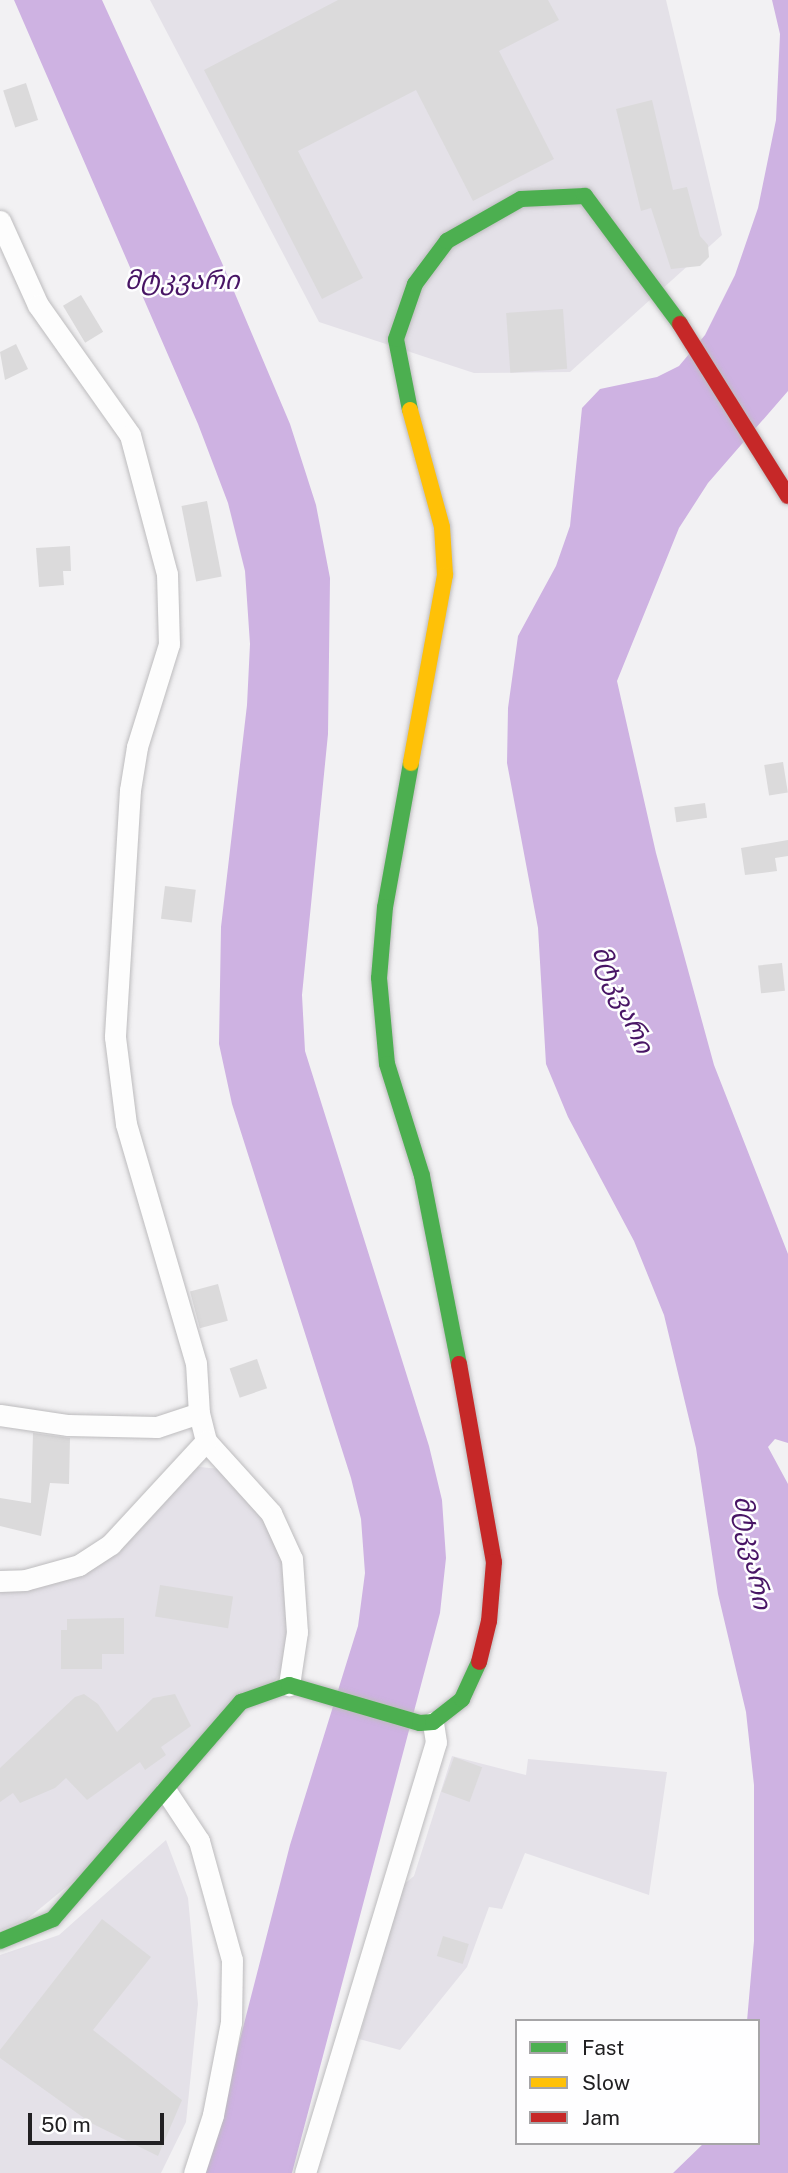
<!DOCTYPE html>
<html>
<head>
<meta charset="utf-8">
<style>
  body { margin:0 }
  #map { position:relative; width:788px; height:2173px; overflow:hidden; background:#f2f1f3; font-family:"Public Sans","Noto Sans Georgian",sans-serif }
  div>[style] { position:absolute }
  .built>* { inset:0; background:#e4e1e8 }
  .water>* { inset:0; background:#ceb2e2 }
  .building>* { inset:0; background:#dbdadb; transform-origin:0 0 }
  .roads { filter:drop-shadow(0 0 2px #bdbcbe) drop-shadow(0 0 2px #bdbcbe) }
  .street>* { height:21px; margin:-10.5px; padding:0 10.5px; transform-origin:10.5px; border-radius:10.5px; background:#fdfdfd }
  .fast>* { height:16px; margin:-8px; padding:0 8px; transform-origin:8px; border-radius:8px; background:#4caf50 }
  .slow>* { height:16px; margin:-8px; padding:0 8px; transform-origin:8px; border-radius:8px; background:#ffc107 }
  .jam>* { height:16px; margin:-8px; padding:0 8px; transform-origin:8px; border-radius:8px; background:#c62828 }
  span { translate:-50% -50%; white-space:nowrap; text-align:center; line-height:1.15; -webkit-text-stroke:5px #fefeff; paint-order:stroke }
  .water-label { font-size:26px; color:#481565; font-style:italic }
  .legend { position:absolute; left:515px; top:2019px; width:245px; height:126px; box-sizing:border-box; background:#fefeff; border:2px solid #a6a5a7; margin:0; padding:9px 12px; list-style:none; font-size:21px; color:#212022 }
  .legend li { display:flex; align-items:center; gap:14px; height:35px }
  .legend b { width:35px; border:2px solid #a6a5a7 }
  .scale { position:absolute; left:28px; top:2113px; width:136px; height:32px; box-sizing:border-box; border:4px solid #212022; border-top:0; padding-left:9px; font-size:21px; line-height:24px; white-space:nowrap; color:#212022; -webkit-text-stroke:5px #fefeff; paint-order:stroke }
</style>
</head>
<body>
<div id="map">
  <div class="built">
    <div style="clip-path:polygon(150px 0,666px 0,722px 235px,570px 372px,474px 373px,319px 322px)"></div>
    <div style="clip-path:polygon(190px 1466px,220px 1469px,265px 1512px,288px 1557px,292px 1627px,284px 1671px,81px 1875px,26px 1920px,0 1930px,0 1588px,73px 1577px)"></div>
    <div style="clip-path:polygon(452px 1756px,526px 1775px,528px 1759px,667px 1772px,649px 1895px,525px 1853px,502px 1909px,489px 1907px,467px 1967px,400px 2050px,359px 2039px,403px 1885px,414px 1876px)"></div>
    <div style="clip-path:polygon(166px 1840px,188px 1898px,198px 2004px,186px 2122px,161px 2173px,0 2173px,0 1955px,59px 1935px)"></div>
  </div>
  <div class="water">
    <div style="clip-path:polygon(14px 0,102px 0,222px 263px,290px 424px,316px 505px,330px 578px,328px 734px,302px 995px,305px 1051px,429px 1446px,442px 1500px,446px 1558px,440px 1613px,292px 2173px,200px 2173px,237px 2051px,290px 1845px,358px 1626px,365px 1573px,361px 1519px,351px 1478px,232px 1104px,219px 1044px,221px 927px,247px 705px,250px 644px,245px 571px,228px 503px,198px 424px)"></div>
    <div style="clip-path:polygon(772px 0,788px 0,788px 391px,708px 483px,679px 528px,617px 681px,656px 853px,714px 1065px,788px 1254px,788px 1443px,775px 1439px,768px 1447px,788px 1484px,788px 2173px,673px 2173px,704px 2143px,758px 2143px,758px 2021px,747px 2021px,754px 1941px,754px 1785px,746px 1712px,718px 1594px,696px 1448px,664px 1315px,634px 1241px,568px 1117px,546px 1064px,538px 928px,507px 763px,508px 708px,518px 636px,556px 566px,570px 526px,582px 408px,600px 389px,657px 377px,679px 366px,705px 335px,735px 275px,758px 208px,776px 120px,780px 34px)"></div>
  </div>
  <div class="building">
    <div style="clip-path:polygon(338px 0,548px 0,559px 20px,499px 51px,554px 159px,473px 201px,416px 90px,298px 151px,363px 278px,322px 299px,204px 70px)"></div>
    <div style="left:26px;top:83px;width:39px;height:24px;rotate:72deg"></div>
    <div style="clip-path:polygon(652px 100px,673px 190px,687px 187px,700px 236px,708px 245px,709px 257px,700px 266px,671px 269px,651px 208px,641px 211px,616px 109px)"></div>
    <div style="left:81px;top:295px;width:43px;height:21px;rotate:59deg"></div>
    <div style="left:563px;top:309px;width:60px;height:57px;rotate:86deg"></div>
    <div style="clip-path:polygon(16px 344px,28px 369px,5px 380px,0 352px)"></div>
    <div style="left:207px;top:501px;width:77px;height:26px;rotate:79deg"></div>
    <div style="clip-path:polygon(70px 546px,71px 571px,63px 571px,64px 585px,39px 587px,36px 548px)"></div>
    <div style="left:783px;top:762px;width:31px;height:19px;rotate:81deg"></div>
    <div style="left:705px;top:803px;width:15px;height:31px;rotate:82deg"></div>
    <div style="clip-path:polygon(788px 840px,788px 856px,775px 858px,777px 871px,745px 875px,741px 848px)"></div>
    <div style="left:165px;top:886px;width:31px;height:33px;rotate:7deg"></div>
    <div style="left:782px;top:963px;width:28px;height:24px;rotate:84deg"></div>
    <div style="left:218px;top:1284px;width:38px;height:29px;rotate:75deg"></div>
    <div style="left:257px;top:1359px;width:31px;height:29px;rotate:71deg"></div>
    <div style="clip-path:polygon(33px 1433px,70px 1438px,69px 1484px,50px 1483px,41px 1536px,0 1526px,0 1498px,31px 1503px)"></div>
    <div style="left:160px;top:1585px;width:74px;height:32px;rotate:9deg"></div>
    <div style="clip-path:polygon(124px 1618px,124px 1654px,102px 1654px,102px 1669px,61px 1669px,61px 1630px,67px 1630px,67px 1619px)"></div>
    <div style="clip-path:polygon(84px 1694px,98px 1704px,117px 1732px,153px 1698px,175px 1694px,191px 1726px,161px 1747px,166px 1755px,145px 1770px,140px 1762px,87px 1800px,66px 1778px,55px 1788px,20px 1803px,13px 1793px,0 1802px,0 1768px,75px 1697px)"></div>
    <div style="left:454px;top:1757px;width:30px;height:37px;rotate:20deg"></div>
    <div style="clip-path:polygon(102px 1919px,151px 1957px,93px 2030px,182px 2100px,158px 2156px,91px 2123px,0 2058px,0 2050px)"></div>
    <div style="left:443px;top:1936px;width:27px;height:21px;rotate:17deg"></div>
  </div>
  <div class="roads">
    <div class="street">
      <div style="left:0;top:221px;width:92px;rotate:65.7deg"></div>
      <div style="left:38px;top:305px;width:159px;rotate:54.7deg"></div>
      <div style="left:130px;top:435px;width:144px;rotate:75.1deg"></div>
      <div style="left:167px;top:574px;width:70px;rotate:88.4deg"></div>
      <div style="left:169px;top:644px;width:108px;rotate:107.3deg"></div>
      <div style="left:137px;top:747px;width:44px;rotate:99.2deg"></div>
      <div style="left:130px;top:790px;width:247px;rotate:93.5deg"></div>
      <div style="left:115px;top:1037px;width:88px;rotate:82.8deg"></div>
      <div style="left:126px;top:1124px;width:249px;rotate:73.7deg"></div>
      <div style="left:196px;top:1363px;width:50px;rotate:86.6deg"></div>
      <div style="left:199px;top:1413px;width:29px;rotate:76deg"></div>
      <div style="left:206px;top:1441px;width:97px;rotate:47.9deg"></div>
      <div style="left:271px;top:1513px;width:51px;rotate:65.5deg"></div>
      <div style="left:292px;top:1559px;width:73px;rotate:86.1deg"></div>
      <div style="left:297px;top:1632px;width:54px;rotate:98.6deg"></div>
      <div style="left:0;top:1415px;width:69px;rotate:8.4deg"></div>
      <div style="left:68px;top:1425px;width:89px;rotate:1.3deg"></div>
      <div style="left:157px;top:1427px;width:44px;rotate:-18.4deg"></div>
      <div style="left:0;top:1581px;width:25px;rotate:-2deg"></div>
      <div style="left:25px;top:1580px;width:56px;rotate:-15.5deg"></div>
      <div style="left:79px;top:1565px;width:38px;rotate:-33deg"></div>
      <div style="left:111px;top:1544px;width:140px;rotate:-47.3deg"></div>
      <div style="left:166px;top:1791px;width:60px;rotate:56.6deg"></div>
      <div style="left:199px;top:1841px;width:123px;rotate:74.5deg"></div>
      <div style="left:232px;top:1960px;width:62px;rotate:90.9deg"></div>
      <div style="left:231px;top:2022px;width:95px;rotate:101deg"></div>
      <div style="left:213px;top:2115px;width:61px;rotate:108.1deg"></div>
      <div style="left:305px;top:2173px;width:450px;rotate:-73.1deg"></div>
      <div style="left:436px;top:1742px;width:20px;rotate:-99deg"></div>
    </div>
    <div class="fast">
      <div style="left:410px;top:410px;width:72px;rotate:-101.2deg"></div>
      <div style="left:396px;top:339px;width:58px;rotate:-70.9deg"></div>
      <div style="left:415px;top:284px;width:54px;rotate:-53.3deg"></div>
      <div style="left:447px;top:241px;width:85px;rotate:-29.6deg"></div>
      <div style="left:521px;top:199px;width:64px;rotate:-2.7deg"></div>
      <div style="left:585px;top:196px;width:159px;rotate:53.4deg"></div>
      <div style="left:411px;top:763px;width:146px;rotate:100.2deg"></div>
      <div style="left:385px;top:907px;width:71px;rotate:94.8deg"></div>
      <div style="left:379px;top:978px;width:86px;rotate:84.7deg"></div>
      <div style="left:387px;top:1064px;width:117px;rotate:72.6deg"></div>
      <div style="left:422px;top:1176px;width:192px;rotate:78.9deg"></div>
      <div style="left:0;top:1941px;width:57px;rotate:-22.5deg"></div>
      <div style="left:53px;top:1919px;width:287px;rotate:-49.1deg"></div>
      <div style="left:241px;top:1702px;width:51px;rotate:-19.5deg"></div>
      <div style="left:289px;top:1685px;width:136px;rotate:16.2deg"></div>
      <div style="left:420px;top:1723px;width:13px;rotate:-4deg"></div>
      <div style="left:433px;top:1722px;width:37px;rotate:-38deg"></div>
      <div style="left:462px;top:1699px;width:41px;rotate:-65.3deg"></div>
    </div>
    <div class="slow">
      <div style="left:410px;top:410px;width:121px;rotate:74.7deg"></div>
      <div style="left:442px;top:527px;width:48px;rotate:86.4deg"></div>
      <div style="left:445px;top:575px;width:191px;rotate:100.3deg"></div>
    </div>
    <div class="jam">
      <div style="left:680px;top:324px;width:203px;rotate:57.9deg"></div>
      <div style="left:459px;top:1364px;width:201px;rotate:80deg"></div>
      <div style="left:494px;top:1562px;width:59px;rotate:94.8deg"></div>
      <div style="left:489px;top:1621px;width:42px;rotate:103.7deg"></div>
    </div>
  </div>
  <div class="water-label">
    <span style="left:182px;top:280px">მტკვარი</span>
    <span style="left:623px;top:999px;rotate:66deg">მტკვარი</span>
    <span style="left:753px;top:1552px;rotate:80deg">მტკვარი</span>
  </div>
  <ul class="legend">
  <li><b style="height:9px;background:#4caf50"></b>Fast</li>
  <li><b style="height:9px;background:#ffc107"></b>Slow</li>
  <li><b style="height:9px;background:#c62828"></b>Jam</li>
  </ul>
  <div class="scale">50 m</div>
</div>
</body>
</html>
